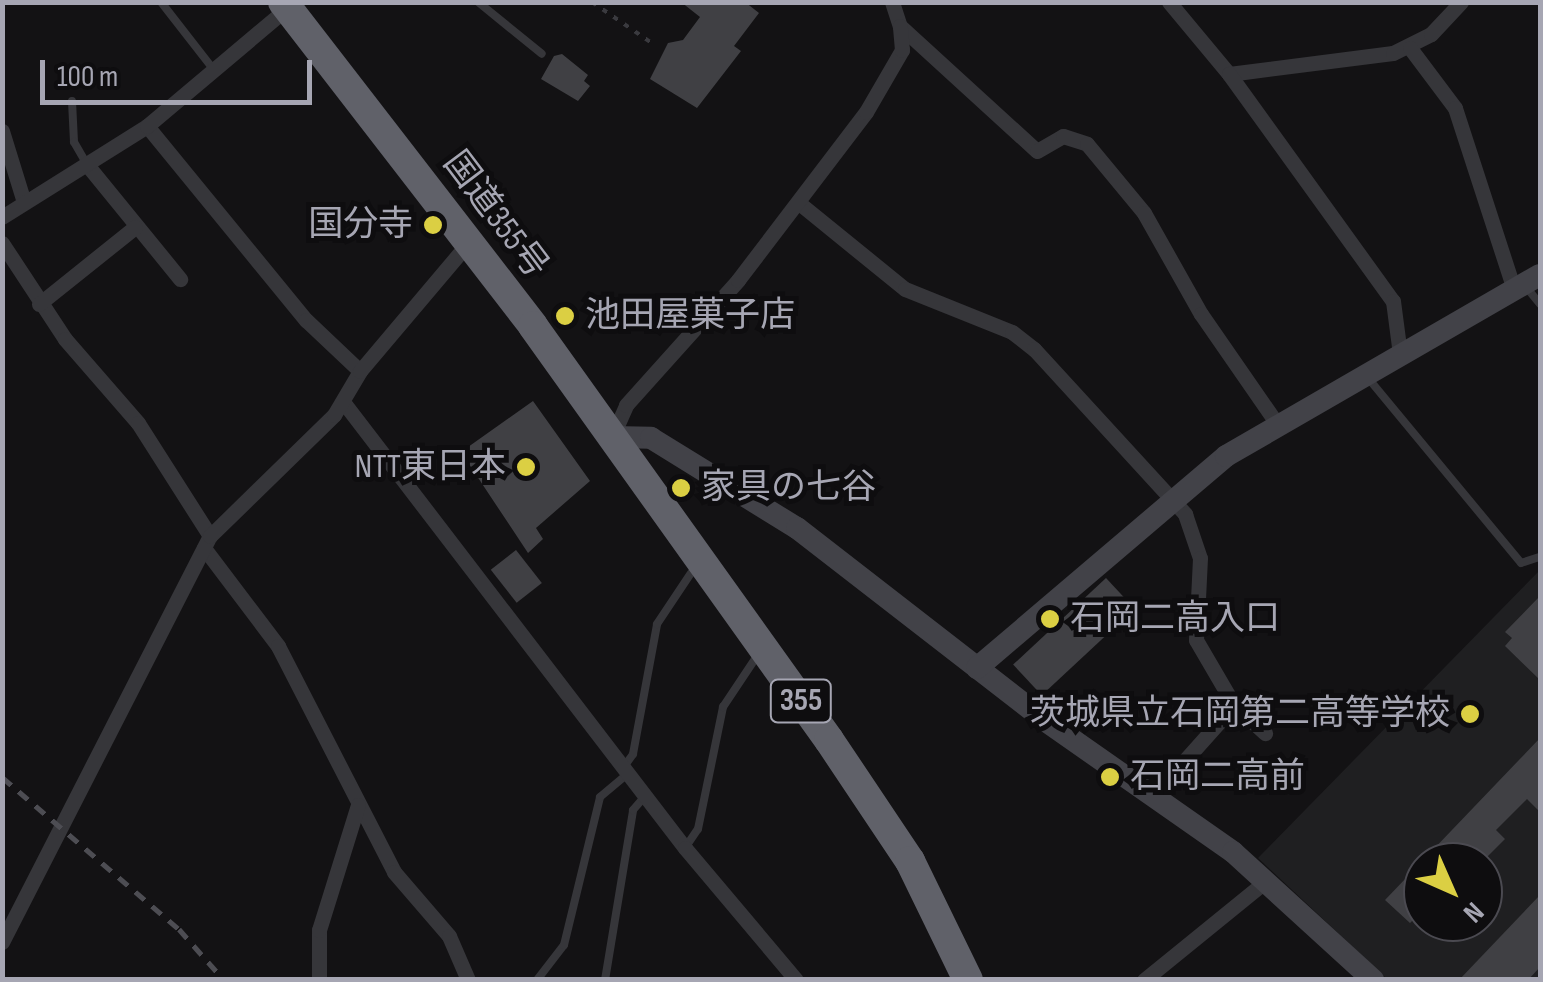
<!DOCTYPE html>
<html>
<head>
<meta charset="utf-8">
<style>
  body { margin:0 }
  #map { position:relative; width:1543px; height:982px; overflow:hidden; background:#131214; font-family:"Sofia Sans Condensed","Noto Sans JP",sans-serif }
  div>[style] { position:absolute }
  .built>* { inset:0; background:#1f1f21 }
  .building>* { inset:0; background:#404044; transform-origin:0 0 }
  .path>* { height:4px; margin-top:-2px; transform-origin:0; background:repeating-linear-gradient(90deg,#3a3a3f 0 5px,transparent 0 13px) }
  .lane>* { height:8px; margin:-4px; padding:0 4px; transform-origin:4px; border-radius:4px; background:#36363a }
  .street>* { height:15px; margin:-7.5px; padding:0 7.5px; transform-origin:7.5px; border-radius:7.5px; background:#36363a }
  .secondary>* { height:22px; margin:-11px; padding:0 11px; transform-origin:11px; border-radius:11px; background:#424248 }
  .highway>* { height:30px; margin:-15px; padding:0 15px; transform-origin:15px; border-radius:15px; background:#606169 }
  .rail>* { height:5px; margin-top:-2.5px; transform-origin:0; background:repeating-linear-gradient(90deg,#4d4d53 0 12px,transparent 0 22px) }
  .dots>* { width:28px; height:28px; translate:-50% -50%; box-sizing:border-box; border:5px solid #0e0d0f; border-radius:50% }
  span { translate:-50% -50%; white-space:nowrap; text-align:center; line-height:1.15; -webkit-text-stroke:10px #0e0d0f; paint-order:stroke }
  .shield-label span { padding:2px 8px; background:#0e0d0f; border:2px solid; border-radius:8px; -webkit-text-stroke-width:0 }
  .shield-label { font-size:32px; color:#a6a6b3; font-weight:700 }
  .street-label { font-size:35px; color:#a6a6b3 }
  .poi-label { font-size:35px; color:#a6a6b3 }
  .right { translate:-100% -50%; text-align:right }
  .left { translate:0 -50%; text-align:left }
  .frame { position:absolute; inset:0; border:5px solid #a6a6b3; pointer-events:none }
  .north { position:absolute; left:1403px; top:842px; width:100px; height:100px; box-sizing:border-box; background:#0e0d0f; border:2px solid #4b4a51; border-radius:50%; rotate:135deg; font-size:28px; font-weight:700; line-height:40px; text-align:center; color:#a6a6b3 }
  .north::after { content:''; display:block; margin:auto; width:35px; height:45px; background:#dbcf43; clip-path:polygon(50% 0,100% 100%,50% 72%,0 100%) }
  .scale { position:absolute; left:40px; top:60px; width:272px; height:45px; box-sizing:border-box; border:5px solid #a6a6b3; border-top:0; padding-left:12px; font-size:30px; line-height:35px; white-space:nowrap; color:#a6a6b3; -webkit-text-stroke:8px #0e0d0f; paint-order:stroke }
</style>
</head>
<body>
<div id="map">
  <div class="built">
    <div style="clip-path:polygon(evenodd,1540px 570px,1540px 979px,1387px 979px,1258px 858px,1540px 570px,1423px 862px,1483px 862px,1483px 922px,1423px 922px,1423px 862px)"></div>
  </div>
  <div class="building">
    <div style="clip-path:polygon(681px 2px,745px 2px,759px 13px,734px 46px,741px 51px,697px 108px,650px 79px,668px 43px,683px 40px,700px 17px)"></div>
    <div style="clip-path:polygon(562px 54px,588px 75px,584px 81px,590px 86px,578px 101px,541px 79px,554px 56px)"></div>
    <div style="clip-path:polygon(533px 401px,590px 481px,536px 528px,543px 539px,528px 553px,461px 452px)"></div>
    <div style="left:516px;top:550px;width:42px;height:32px;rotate:52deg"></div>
    <div style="left:1106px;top:578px;width:42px;height:127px;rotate:47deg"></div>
    <div style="clip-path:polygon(1540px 596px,1540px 680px,1505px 646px,1512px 638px,1505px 632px)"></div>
    <div style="clip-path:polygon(1540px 738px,1540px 812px,1527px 799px,1496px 830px,1505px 839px,1482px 862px,1423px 862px,1423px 910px,1410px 923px,1385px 900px)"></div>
    <div style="clip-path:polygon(1540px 895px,1540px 967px,1528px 980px,1459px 980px)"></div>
  </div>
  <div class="path">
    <div style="left:592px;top:2px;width:74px;rotate:34.5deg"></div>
  </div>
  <div class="lane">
    <div style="left:161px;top:2px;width:86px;rotate:52.1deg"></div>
    <div style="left:478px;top:2px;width:82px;rotate:39.1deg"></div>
    <div style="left:72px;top:101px;width:41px;rotate:87.2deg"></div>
    <div style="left:74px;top:142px;width:28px;rotate:60deg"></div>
    <div style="left:1527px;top:288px;width:21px;rotate:51deg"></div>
    <div style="left:1368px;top:378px;width:240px;rotate:50.4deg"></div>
    <div style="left:1521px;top:563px;width:20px;rotate:-18deg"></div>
    <div style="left:623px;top:768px;width:17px;rotate:-54deg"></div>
    <div style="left:633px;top:754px;width:132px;rotate:-79.5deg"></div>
    <div style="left:657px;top:624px;width:61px;rotate:-56.3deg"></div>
    <div style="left:685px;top:848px;width:23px;rotate:-56deg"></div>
    <div style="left:698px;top:829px;width:125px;rotate:-78.4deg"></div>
    <div style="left:723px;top:707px;width:61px;rotate:-56.3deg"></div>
    <div style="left:537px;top:980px;width:44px;rotate:-52.4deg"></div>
    <div style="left:564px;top:945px;width:152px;rotate:-76.3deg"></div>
    <div style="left:600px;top:797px;width:35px;rotate:-40deg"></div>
    <div style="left:605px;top:980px;width:172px;rotate:-80.6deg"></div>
    <div style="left:633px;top:810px;width:18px;rotate:-49deg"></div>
  </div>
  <div class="street">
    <div style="left:892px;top:2px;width:25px;rotate:72deg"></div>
    <div style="left:900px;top:26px;width:185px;rotate:42.4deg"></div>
    <div style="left:1037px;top:151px;width:30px;rotate:-30deg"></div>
    <div style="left:1063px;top:136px;width:25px;rotate:18deg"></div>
    <div style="left:1087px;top:144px;width:89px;rotate:50.4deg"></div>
    <div style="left:1144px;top:213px;width:116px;rotate:60.6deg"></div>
    <div style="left:1201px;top:314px;width:135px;rotate:55.3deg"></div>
    <div style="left:1169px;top:2px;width:94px;rotate:50.2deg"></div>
    <div style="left:1229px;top:74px;width:165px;rotate:-7.3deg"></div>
    <div style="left:1393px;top:53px;width:42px;rotate:-26.6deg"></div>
    <div style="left:1431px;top:34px;width:44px;rotate:-46.8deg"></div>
    <div style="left:1410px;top:48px;width:75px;rotate:53.1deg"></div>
    <div style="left:1455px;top:108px;width:191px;rotate:72deg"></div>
    <div style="left:1229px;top:74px;width:280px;rotate:54.2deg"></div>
    <div style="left:1393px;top:301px;width:53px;rotate:82.5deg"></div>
    <div style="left:147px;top:126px;width:251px;rotate:50.7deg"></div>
    <div style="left:306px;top:320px;width:74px;rotate:43.4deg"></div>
    <div style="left:2px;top:131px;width:74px;rotate:72.8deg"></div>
    <div style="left:88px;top:166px;width:146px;rotate:50.8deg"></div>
    <div style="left:799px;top:203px;width:136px;rotate:39.1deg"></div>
    <div style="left:905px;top:289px;width:115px;rotate:21.9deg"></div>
    <div style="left:1012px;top:332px;width:28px;rotate:38deg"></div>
    <div style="left:1034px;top:349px;width:224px;rotate:47.5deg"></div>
    <div style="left:1185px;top:514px;width:46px;rotate:71.2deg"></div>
    <div style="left:1200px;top:558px;width:82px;rotate:92.8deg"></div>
    <div style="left:1196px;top:640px;width:75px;rotate:59.7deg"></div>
    <div style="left:1234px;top:705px;width:42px;rotate:42.1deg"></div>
    <div style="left:2px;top:217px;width:171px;rotate:-32.1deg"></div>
    <div style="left:147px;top:126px;width:183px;rotate:-40.1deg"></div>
    <div style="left:2px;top:243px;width:115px;rotate:56.7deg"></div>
    <div style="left:65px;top:339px;width:111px;rotate:49deg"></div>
    <div style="left:138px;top:423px;width:134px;rotate:57.5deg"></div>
    <div style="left:39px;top:304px;width:123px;rotate:-38.7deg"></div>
    <div style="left:344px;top:403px;width:561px;rotate:52.54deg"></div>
    <div style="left:685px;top:848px;width:172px;rotate:49.9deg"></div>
    <div style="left:612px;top:437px;width:35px;rotate:-66deg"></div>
    <div style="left:626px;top:405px;width:168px;rotate:-48.1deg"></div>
    <div style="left:738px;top:280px;width:211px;rotate:-52.7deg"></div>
    <div style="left:866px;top:112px;width:72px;rotate:-59.9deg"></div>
    <div style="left:902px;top:50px;width:24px;rotate:-95deg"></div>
    <div style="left:204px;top:548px;width:123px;rotate:52.9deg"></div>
    <div style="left:278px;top:646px;width:254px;rotate:62.8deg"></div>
    <div style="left:394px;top:872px;width:84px;rotate:49.3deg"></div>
    <div style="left:449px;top:936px;width:48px;rotate:66.6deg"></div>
    <div style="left:1153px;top:796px;width:122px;rotate:-48.3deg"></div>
    <div style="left:2px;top:942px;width:456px;rotate:-62.9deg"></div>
    <div style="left:210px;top:536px;width:173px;rotate:-44.3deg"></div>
    <div style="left:334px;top:415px;width:51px;rotate:-59.4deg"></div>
    <div style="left:360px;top:371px;width:169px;rotate:-49.8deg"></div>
    <div style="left:319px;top:980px;width:50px;rotate:-90deg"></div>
    <div style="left:319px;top:930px;width:131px;rotate:-72.7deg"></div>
    <div style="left:1144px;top:980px;width:159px;rotate:-39.1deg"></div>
  </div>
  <div class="secondary">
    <div style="left:612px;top:437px;width:39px;rotate:1deg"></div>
    <div style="left:651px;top:438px;width:172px;rotate:31.7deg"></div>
    <div style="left:797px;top:528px;width:311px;rotate:37.8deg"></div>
    <div style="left:1043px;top:719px;width:232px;rotate:35deg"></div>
    <div style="left:1233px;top:852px;width:190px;rotate:42.4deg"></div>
    <div style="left:977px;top:668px;width:327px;rotate:-40.4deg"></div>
    <div style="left:1226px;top:456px;width:362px;rotate:-30deg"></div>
  </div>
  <div class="highway">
    <div style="left:283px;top:2px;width:409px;rotate:52.3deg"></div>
    <div style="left:533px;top:326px;width:509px;rotate:54.44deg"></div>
    <div style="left:829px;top:740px;width:146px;rotate:56.2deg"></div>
    <div style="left:910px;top:861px;width:132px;rotate:64deg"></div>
  </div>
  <div class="rail">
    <div style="left:2px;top:777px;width:233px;rotate:40.7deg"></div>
    <div style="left:179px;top:929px;width:68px;rotate:48.6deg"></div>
  </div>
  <div class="dots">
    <div style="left:433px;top:225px;background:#dbcf43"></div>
    <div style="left:565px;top:316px;background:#dbcf43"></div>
    <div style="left:526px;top:467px;background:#dbcf43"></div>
    <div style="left:681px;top:488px;background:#dbcf43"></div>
    <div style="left:1050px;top:619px;background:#dbcf43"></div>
    <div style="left:1470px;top:714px;background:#dbcf43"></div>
    <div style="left:1110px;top:777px;background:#dbcf43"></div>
  </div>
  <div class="shield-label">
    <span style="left:801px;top:701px">355</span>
  </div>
  <div class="street-label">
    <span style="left:495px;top:215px;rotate:53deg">国道355号</span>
  </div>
  <div class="poi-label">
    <span class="right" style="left:413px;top:225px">国分寺</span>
    <span class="left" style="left:585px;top:316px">池田屋菓子店</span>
    <span class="right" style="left:506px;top:467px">NTT東日本</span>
    <span class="left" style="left:701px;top:488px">家具の七谷</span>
    <span class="left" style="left:1070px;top:619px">石岡二高入口</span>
    <span class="right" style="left:1450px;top:714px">茨城県立石岡第二高等学校</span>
    <span class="left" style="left:1130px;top:777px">石岡二高前</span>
  </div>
  <div class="frame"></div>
  <div class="north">N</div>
  <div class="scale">100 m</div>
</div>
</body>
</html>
